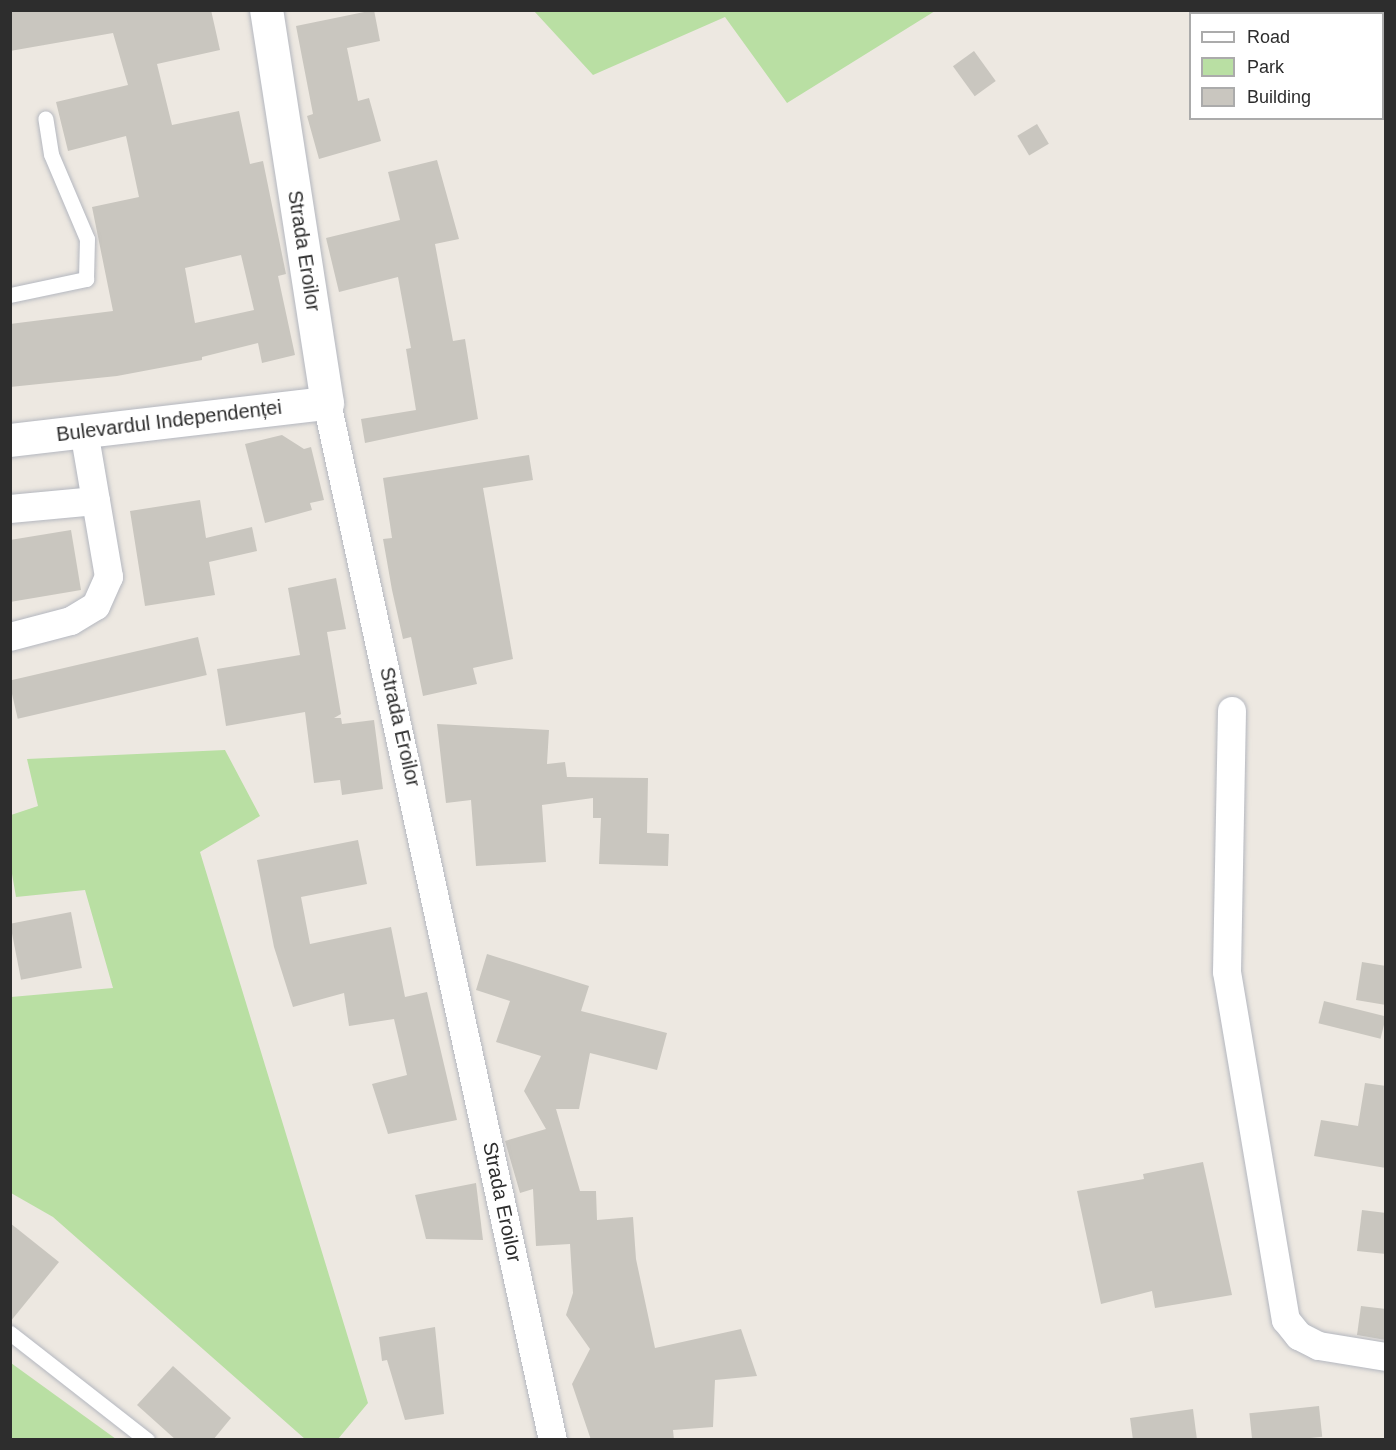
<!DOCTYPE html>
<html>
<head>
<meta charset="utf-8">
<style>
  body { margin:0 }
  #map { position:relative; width:1396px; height:1450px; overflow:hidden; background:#ede8e1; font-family:Arial,sans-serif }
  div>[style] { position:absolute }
  .green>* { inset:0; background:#b9dfa3 }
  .building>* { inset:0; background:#c9c6bf; transform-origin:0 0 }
  .roads { filter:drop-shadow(0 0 2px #b4b7bf) drop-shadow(0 0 2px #b4b7bf) }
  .lane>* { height:15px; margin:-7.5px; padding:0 7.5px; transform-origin:7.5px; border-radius:7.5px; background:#fff }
  .street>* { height:28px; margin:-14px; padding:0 14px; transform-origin:14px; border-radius:14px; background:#fff }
  .secondary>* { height:33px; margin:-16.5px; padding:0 16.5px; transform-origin:16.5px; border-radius:16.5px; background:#fff }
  span { translate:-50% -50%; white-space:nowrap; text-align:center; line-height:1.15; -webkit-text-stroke:5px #fff; paint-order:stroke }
  .street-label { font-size:20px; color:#2d2d2d }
  .frame { position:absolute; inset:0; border:12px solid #2d2d2d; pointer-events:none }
  .legend { position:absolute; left:1189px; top:12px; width:195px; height:108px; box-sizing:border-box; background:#fff; border:2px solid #ababab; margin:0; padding:8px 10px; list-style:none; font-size:18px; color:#2d2d2d }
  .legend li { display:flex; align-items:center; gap:12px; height:30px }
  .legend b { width:30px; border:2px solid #ababab }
</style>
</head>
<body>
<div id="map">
  <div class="green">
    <div style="clip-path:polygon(534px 11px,935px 11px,787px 103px,725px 17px,593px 75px)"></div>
    <div style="clip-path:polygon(225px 750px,260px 816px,200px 852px,368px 1403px,338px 1439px,305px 1439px,53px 1217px,11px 1193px,11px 997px,113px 988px,85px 890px,16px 897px,11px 868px,11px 815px,38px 806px,27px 759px)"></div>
    <div style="clip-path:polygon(10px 1363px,11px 1363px,116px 1439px,11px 1439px)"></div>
  </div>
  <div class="building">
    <div style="clip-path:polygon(evenodd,10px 10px,211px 10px,220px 50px,157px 64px,172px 125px,239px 111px,250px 164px,263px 161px,286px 274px,278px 276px,295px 355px,262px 363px,258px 343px,202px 357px,202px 360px,117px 376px,10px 387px,10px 324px,113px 311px,92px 207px,139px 197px,126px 136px,68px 151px,56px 102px,128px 85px,113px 33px,10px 51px,10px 10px,241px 255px,254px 310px,195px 323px,185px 268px,241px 255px)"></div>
    <div style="clip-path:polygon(374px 10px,380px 41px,347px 48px,358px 101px,369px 98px,381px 141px,319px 159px,307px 116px,313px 114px,296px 26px)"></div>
    <div style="left:974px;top:51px;width:37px;height:26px;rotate:54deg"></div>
    <div style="left:1037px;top:124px;width:23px;height:23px;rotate:59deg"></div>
    <div style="clip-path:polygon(437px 160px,459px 239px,435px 244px,453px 341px,465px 339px,478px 419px,365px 443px,361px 419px,416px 410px,406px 349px,411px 348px,398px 277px,339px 292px,326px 238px,400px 220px,388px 172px)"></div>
    <div style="clip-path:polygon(282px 435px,304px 449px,311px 447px,324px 500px,310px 503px,312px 510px,265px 523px,245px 444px)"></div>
    <div style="clip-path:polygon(529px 455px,533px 480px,483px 488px,513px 659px,473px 668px,477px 684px,423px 696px,411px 637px,403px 639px,392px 590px,383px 539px,392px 538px,383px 478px)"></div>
    <div style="clip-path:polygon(200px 500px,206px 538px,252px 527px,257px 551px,209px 562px,215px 595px,145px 606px,130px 511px)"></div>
    <div style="clip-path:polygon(71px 530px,81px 590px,10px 602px,10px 540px)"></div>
    <div style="clip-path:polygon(336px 578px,346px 629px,327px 632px,341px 714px,334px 718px,341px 718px,342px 724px,374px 720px,383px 789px,342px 795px,340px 780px,314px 783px,305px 712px,226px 726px,217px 669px,300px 655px,288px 588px)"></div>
    <div style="left:198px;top:637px;width:39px;height:194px;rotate:77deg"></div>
    <div style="clip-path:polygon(437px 724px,549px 730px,547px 764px,565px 762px,567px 777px,648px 778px,647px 833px,669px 834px,668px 866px,599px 864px,601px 818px,593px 818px,593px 798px,542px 805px,546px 862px,476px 866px,471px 800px,446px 803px)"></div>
    <div style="clip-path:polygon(358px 840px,367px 884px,301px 897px,310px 944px,391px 927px,405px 997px,427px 992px,457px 1120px,388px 1134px,372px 1084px,407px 1075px,394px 1019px,349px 1026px,344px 993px,293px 1007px,274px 947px,257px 860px)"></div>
    <div style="left:71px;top:912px;width:57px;height:62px;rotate:79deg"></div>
    <div style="clip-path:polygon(487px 954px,589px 986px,581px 1011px,667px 1033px,657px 1070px,590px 1053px,579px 1109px,556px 1109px,580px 1191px,596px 1191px,597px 1220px,633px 1217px,636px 1259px,655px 1348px,741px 1329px,757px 1376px,715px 1380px,713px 1427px,673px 1430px,674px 1440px,591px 1440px,572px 1384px,590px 1349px,566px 1315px,573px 1293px,570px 1244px,536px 1246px,533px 1189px,520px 1193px,505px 1141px,546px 1129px,524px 1091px,541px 1056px,496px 1042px,510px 1001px,476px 990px)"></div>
    <div style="clip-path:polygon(1362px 962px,1386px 966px,1386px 1005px,1356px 1000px)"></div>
    <div style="left:1324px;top:1001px;width:64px;height:23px;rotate:14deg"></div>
    <div style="clip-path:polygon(1365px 1083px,1386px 1086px,1386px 1168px,1314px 1156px,1321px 1120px,1358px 1126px)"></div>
    <div style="clip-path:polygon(1203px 1162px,1232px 1295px,1155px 1308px,1152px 1291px,1101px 1304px,1077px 1191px,1144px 1179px,1143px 1174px)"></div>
    <div style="clip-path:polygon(476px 1183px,483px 1240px,426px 1239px,415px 1195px)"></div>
    <div style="clip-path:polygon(1362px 1210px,1386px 1213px,1386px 1254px,1357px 1251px)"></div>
    <div style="clip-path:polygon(10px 1223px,59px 1262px,10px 1322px)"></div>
    <div style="clip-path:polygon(1361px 1306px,1386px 1309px,1386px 1340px,1357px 1335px)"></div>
    <div style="clip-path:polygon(435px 1327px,444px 1414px,405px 1420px,387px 1360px,382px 1361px,379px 1337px)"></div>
    <div style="clip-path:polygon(173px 1366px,231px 1418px,213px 1440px,176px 1440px,137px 1405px)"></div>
    <div style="left:1319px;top:1406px;width:31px;height:70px;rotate:84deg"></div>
    <div style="clip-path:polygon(1193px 1409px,1197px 1440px,1133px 1440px,1130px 1418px)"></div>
  </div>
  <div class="roads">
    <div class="lane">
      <div style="left:10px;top:295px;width:78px;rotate:-11.9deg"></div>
      <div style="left:86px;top:279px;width:40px;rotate:-88.6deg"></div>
      <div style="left:87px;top:239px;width:92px;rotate:-113deg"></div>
      <div style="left:51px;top:154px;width:36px;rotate:-99deg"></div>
      <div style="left:10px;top:1333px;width:174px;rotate:38deg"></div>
    </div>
    <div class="street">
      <div style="left:327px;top:403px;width:1061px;rotate:77.71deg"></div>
      <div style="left:10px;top:509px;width:86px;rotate:-5.3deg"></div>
      <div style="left:96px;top:501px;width:71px;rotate:-99.7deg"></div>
      <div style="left:10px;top:637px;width:63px;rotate:-14.7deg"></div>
      <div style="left:71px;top:621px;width:29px;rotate:-31deg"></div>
      <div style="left:96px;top:606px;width:32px;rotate:-66deg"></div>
      <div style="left:109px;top:577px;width:77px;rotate:-99.7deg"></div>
      <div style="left:1232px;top:711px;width:261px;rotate:91.1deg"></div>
      <div style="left:1227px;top:972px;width:353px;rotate:80.4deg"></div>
      <div style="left:1286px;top:1320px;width:21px;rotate:51deg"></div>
      <div style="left:1299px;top:1336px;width:22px;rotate:27deg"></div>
      <div style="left:1319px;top:1346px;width:68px;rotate:9.3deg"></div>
    </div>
    <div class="secondary">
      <div style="left:10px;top:440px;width:319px;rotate:-6.7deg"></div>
      <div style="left:327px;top:403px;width:398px;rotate:-98.8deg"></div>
    </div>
  </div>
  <div class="street-label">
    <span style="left:304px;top:251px;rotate:81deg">Strada Eroilor</span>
    <span style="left:169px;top:421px;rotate:-7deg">Bulevardul Independenței</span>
    <span style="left:400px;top:727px;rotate:77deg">Strada Eroilor</span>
    <span style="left:502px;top:1202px;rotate:78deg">Strada Eroilor</span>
  </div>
  <div class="frame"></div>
  <ul class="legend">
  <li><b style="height:8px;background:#fff"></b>Road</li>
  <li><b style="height:16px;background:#b9dfa3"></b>Park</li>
  <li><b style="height:16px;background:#c9c6bf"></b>Building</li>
  </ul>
</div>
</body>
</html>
